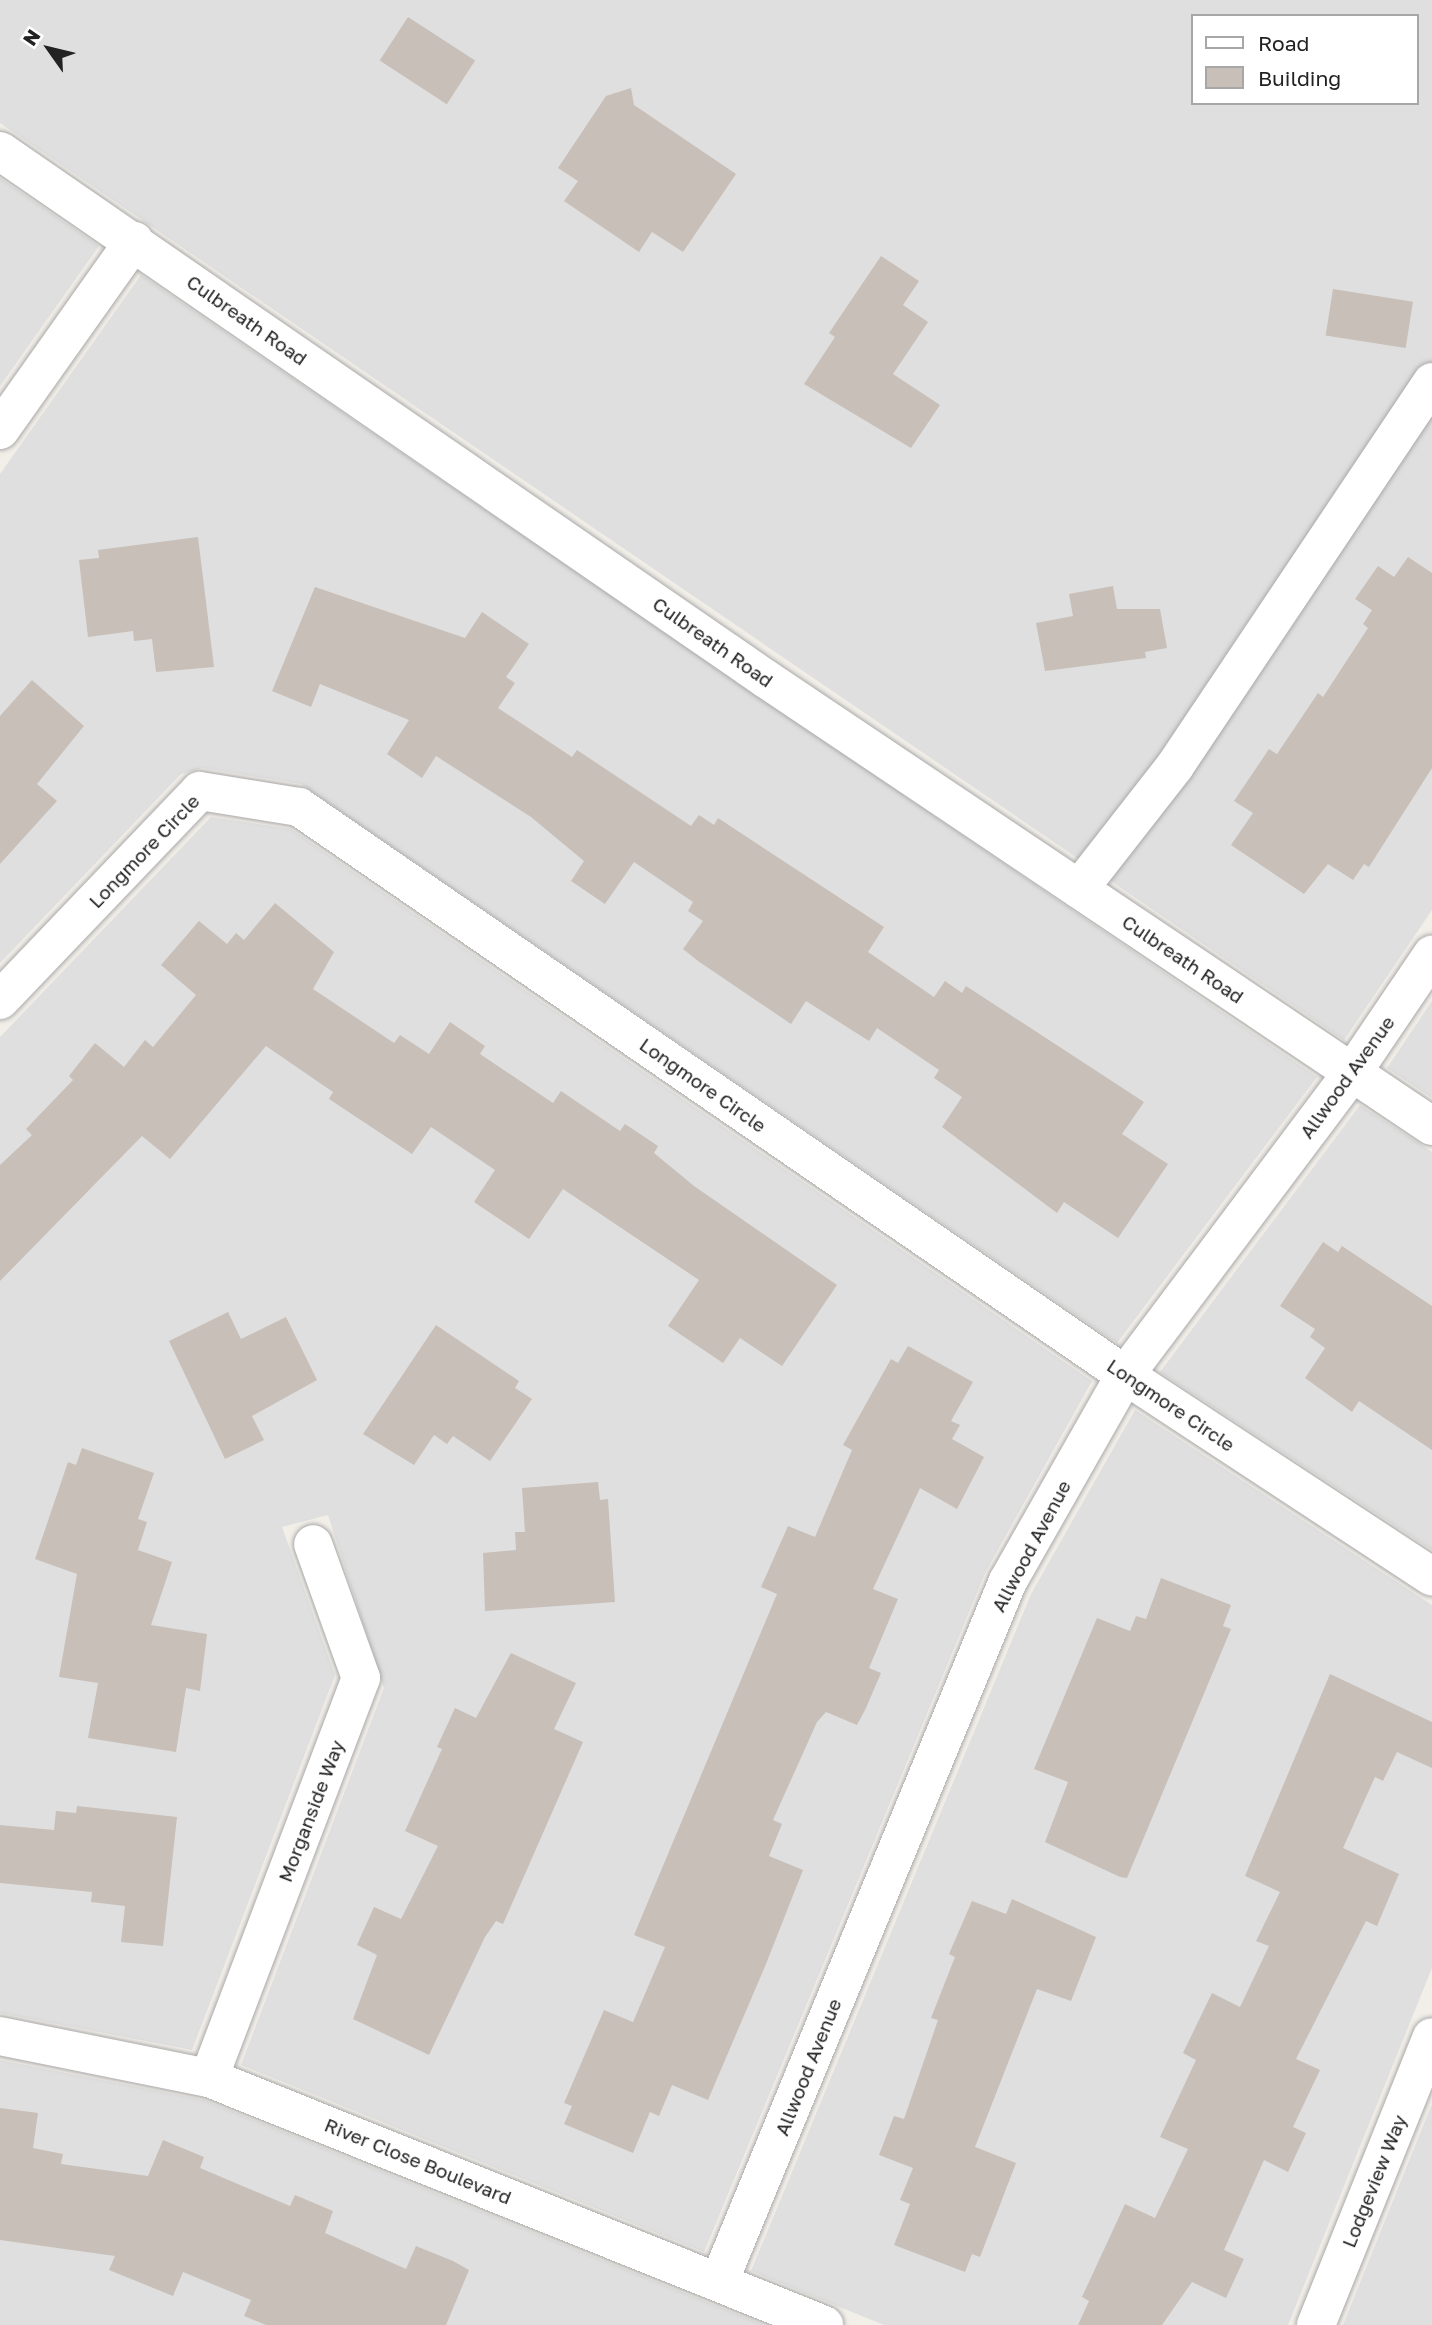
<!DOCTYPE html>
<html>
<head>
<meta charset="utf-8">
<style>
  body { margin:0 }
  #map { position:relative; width:1432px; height:2325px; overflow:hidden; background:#f2efe9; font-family:"Golos Text",sans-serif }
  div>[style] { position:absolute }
  .residential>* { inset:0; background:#e0dfdf }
  .building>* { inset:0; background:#c7bfb8; transform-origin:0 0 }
  .roads { filter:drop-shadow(0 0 2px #a9a9a9) drop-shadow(0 0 2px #a9a9a9) }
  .minor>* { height:38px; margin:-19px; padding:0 19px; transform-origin:19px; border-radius:19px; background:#fff }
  span { translate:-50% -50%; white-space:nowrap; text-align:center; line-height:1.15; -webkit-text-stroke:7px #fff; paint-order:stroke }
  .street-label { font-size:19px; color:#222 }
  .legend { position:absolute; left:1191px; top:14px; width:228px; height:91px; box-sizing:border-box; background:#fff; border:2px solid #a7a7a7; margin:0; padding:9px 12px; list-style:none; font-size:21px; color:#222 }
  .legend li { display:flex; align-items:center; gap:14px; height:35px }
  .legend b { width:35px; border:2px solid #a7a7a7 }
  .north { position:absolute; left:14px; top:14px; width:70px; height:70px; -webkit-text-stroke:5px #fff; paint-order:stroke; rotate:304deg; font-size:19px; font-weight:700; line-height:28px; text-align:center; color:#222 }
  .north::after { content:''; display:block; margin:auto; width:24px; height:32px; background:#222; clip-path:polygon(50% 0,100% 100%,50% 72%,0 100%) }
</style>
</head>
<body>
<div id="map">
  <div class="residential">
    <div style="clip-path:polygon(evenodd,0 0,1432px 0,1432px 910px,1344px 1040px,0 123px,0 0,1192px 16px,1416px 16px,1416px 103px,1192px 103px,1192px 16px)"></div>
    <div style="clip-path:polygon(0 178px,99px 246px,0 386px)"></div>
    <div style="clip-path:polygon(141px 275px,1317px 1077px,1117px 1343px,301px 784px,202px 768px,181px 774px,0 963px,0 474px)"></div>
    <div style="clip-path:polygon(211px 817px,291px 829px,1092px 1381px,986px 1571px,704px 2252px,241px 2065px,384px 1688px,328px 1515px,282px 1527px,335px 1675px,192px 2050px,0 2013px,0 1037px)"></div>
    <div style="clip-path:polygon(1432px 1001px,1432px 1098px,1387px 1068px)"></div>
    <div style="clip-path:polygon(1360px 1105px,1432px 1152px,1432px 1550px,1160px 1372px)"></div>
    <div style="clip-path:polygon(1135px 1410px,1432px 1605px,1432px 1968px,1288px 2325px,884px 2325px,751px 2271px,1031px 1594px)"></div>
    <div style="clip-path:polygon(0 2060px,204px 2100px,764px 2325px,0 2325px)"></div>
    <div style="clip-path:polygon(1432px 2104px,1432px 2325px,1343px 2325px)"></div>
  </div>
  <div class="building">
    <div style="left:408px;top:17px;width:80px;height:52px;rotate:33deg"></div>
    <div style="clip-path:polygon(631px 88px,634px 105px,736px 174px,683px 252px,652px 232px,639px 252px,564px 201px,578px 181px,558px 168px,606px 96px)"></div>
    <div style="clip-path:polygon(881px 256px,919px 281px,903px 305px,928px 322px,893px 374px,940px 405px,911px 448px,804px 384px,835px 337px,829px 333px)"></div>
    <div style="left:1333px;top:289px;width:81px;height:47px;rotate:9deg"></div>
    <div style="clip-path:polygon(198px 537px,214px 667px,156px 672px,152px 639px,134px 641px,133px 631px,88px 637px,79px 560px,99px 558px,98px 550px)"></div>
    <div style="clip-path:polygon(1408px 557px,1432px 573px,1432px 768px,1369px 867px,1364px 864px,1353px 880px,1328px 864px,1304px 894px,1231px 845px,1253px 813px,1234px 801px,1269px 749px,1277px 754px,1318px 693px,1323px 697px,1368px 628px,1363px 624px,1372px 610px,1355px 599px,1378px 566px,1394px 577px)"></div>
    <div style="clip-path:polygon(1113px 586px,1117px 609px,1160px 609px,1167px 648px,1145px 652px,1146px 658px,1045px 671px,1036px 623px,1073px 616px,1069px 594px)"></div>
    <div style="clip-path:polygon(315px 587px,465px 638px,482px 612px,529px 644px,506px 677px,515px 683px,498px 708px,572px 757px,577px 750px,691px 826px,699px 815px,714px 825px,718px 818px,884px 927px,868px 952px,934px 997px,945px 981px,962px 993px,966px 986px,1144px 1102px,1122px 1134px,1168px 1164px,1118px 1238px,1064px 1202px,1057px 1213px,942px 1127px,962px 1097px,934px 1078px,939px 1070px,877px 1028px,869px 1041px,806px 1001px,791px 1024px,698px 961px,683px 949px,703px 921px,688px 911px,693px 902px,634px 862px,605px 904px,571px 881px,584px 861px,531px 817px,436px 756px,422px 778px,387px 754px,409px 720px,320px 684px,311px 707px,272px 691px)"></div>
    <div style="clip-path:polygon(32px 680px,84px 726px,37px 784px,57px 801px,0 864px,0 716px)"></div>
    <div style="clip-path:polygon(275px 903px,334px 952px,313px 989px,394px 1043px,400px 1035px,429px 1054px,450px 1022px,485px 1046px,480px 1054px,553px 1103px,561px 1091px,620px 1131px,625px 1124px,658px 1146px,654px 1153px,694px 1186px,837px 1285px,782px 1366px,740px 1338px,723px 1363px,668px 1326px,699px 1280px,563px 1189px,529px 1239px,474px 1202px,495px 1170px,431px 1127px,412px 1154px,329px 1099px,333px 1092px,266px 1046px,170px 1159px,142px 1136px,0 1281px,0 1165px,32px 1135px,26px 1129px,73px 1080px,69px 1076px,95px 1043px,124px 1067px,145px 1040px,153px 1047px,196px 995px,161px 965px,199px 921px,227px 944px,236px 933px,244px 940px)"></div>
    <div style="clip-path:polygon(1323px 1242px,1338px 1252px,1342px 1246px,1432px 1306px,1432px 1450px,1359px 1401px,1352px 1412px,1305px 1378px,1325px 1348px,1310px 1337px,1315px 1329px,1280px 1306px)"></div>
    <div style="clip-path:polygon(228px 1312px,241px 1339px,286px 1317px,317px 1380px,252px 1416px,264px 1440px,225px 1459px,169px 1341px)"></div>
    <div style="clip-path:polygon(436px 1325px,519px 1381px,515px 1388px,532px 1399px,490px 1461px,453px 1436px,447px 1444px,434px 1435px,414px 1465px,363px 1434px)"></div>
    <div style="clip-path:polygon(908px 1346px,973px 1382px,951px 1421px,960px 1425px,952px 1439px,984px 1457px,957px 1509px,920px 1488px,873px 1589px,898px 1599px,869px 1668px,881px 1673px,866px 1708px,857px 1725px,826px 1712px,817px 1722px,773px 1820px,782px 1824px,769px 1856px,803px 1870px,766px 1964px,708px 2100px,672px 2085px,659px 2116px,650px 2112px,633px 2153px,564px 2124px,572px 2106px,564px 2103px,604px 2010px,633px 2022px,665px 1947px,634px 1935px,777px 1594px,761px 1587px,788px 1526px,815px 1537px,852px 1450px,843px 1445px,891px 1359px,898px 1363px)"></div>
    <div style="clip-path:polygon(82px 1448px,154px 1473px,138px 1519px,147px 1522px,138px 1550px,172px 1562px,151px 1625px,207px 1634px,200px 1691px,186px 1688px,176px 1752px,88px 1738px,98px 1683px,59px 1677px,77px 1574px,35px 1559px,68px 1462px,76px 1465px)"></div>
    <div style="clip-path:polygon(598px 1482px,600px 1500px,608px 1499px,615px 1602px,485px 1611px,483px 1553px,516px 1550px,515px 1532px,525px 1532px,522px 1488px)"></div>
    <div style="clip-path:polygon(1161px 1578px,1231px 1605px,1223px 1626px,1231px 1629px,1127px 1878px,1120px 1877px,1045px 1842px,1068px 1782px,1034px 1769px,1097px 1618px,1130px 1631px,1136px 1616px,1146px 1619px)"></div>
    <div style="clip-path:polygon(511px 1653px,576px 1683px,554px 1729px,583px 1742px,503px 1924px,496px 1921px,485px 1937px,429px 2055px,353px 2019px,377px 1955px,357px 1945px,374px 1907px,401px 1919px,438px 1846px,405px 1831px,442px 1749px,437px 1747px,455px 1708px,476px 1718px)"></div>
    <div style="clip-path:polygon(1330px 1674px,1432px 1722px,1432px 1768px,1397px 1752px,1383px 1781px,1375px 1777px,1343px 1848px,1399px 1874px,1377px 1926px,1366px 1921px,1296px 2059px,1320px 2070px,1293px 2127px,1306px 2133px,1288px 2172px,1264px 2160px,1224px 2250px,1244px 2259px,1226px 2298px,1192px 2282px,1162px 2325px,1078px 2325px,1089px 2301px,1082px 2297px,1125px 2204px,1155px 2218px,1188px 2149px,1160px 2137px,1196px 2060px,1183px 2053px,1212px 1993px,1240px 2007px,1269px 1946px,1256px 1941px,1280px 1892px,1245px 1876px)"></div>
    <div style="clip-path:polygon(77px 1806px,177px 1817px,163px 1946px,121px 1942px,125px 1906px,91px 1902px,92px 1892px,0 1883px,0 1825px,54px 1830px,56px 1811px,76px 1813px)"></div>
    <div style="clip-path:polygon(1012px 1899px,1096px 1937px,1071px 2001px,1037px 1989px,975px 2147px,1016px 2163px,980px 2257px,972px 2254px,965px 2272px,894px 2245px,910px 2204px,900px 2200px,913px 2168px,879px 2155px,894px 2116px,904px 2119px,938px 2020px,931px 2018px,955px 1957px,949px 1954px,972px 1901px,1006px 1914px)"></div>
    <div style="clip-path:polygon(0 2108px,38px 2113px,33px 2148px,63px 2154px,61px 2164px,148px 2176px,163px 2140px,204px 2157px,200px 2168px,290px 2206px,295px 2195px,333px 2211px,325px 2233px,406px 2269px,416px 2246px,453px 2261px,469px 2270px,446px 2325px,266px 2325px,244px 2316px,251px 2300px,183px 2272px,173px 2296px,109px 2270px,115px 2256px,0 2240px)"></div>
  </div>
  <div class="roads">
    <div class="minor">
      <div style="left:0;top:151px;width:930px;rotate:34.58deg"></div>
      <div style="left:766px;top:679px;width:802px;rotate:33.87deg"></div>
      <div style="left:0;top:430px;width:232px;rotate:-54.7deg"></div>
      <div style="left:1079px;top:889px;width:156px;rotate:-52deg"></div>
      <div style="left:1175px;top:766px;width:462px;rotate:-56.2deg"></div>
      <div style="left:0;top:1000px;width:289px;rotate:-46.3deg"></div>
      <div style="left:200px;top:791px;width:100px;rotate:9.2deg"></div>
      <div style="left:299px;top:807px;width:1002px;rotate:34.51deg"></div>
      <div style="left:1125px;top:1375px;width:367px;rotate:33.3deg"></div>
      <div style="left:0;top:2036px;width:213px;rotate:11.4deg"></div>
      <div style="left:209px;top:2078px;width:663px;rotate:21.88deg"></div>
      <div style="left:209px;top:2078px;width:428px;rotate:-69.2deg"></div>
      <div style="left:361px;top:1678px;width:142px;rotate:-109.7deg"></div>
      <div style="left:719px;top:2282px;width:758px;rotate:-67.6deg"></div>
      <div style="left:1008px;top:1581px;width:237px;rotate:-60.4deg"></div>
      <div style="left:1125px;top:1375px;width:378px;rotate:-53.1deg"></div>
      <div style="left:1352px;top:1073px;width:143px;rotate:-55.9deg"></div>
      <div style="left:1316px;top:2325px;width:310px;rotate:-68.1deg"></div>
    </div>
  </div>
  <div class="street-label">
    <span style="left:247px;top:320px;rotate:35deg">Culbreath Road</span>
    <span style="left:713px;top:642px;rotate:35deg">Culbreath Road</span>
    <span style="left:144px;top:851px;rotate:-46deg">Longmore Circle</span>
    <span style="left:1183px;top:959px;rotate:34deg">Culbreath Road</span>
    <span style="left:1347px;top:1077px;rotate:-54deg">Allwood Avenue</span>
    <span style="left:703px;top:1085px;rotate:35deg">Longmore Circle</span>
    <span style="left:1171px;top:1405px;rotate:34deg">Longmore Circle</span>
    <span style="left:1031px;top:1546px;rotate:-62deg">Allwood Avenue</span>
    <span style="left:311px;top:1811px;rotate:-69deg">Morganside Way</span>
    <span style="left:808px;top:2067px;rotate:-68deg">Allwood Avenue</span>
    <span style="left:418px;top:2161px;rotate:22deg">River Close Boulevard</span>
    <span style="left:1374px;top:2181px;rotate:-68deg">Lodgeview Way</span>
  </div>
  <ul class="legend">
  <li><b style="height:9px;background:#fff"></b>Road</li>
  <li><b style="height:19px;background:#c7bfb8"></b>Building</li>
  </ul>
  <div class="north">N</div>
</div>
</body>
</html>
